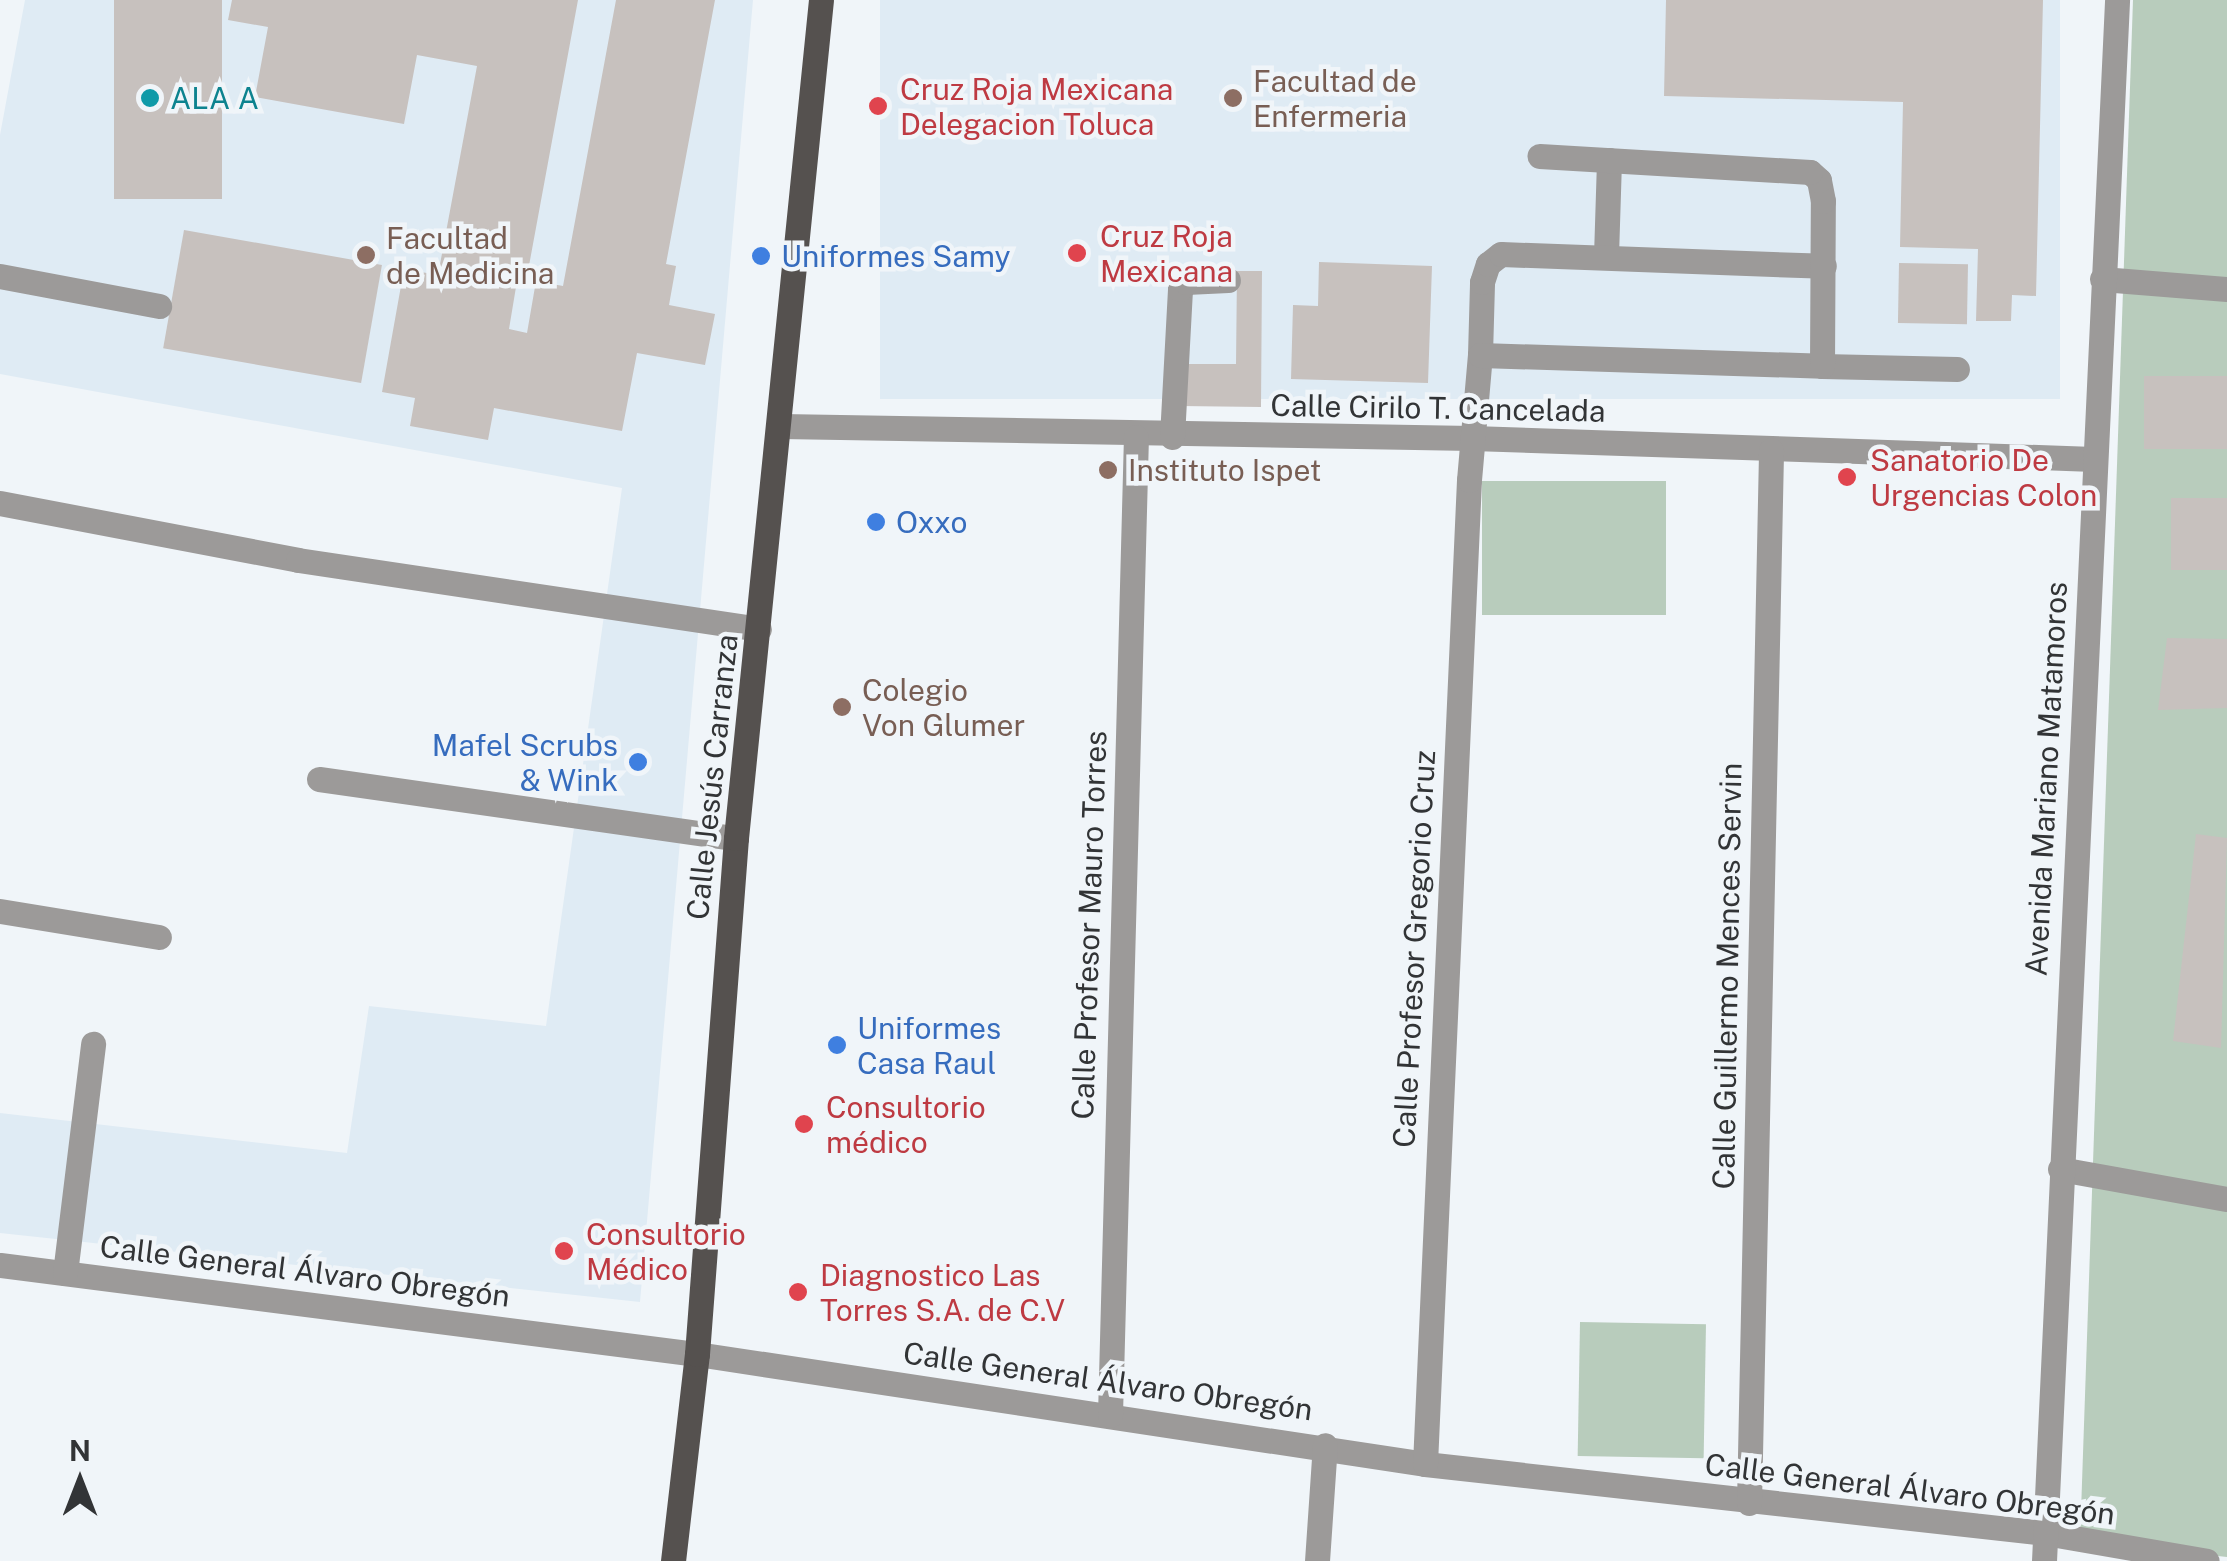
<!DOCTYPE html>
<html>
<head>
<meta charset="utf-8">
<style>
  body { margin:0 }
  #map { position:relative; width:2227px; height:1561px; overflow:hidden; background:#f0f5f9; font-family:"Public Sans",sans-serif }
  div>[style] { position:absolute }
  .built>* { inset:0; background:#dfebf4; transform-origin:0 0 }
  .green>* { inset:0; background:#b8ccbc; transform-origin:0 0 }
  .building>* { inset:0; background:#c7c1be; transform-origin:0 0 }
  .minor>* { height:25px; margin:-12.5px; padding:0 12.5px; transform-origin:12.5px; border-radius:12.5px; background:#9c9a99 }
  .major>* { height:25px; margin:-12.5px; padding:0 12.5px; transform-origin:12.5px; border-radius:12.5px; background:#55514f }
  .dots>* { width:28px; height:28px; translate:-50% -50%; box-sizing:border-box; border:5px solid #f0f5f9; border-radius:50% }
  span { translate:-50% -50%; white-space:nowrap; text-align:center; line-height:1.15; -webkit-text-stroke:9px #f0f5f9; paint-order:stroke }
  .education-label { font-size:30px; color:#785e54 }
  .left { translate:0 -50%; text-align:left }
  .health-label { font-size:30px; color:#be3a42 }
  .culture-label { font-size:30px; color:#0d838f }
  .shop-label { font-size:30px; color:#366cbe }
  .right { translate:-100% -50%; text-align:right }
  .street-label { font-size:30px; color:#323436 }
  .north { position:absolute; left:30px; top:1431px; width:100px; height:100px; -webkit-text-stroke:8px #f0f5f9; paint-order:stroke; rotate:0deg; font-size:28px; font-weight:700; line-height:40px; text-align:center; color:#323436 }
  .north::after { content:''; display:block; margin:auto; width:35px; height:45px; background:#323436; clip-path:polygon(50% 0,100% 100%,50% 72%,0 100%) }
</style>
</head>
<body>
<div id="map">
  <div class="built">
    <div style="clip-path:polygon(25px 0,753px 0,640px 1302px,0 1233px,0 1113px,347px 1153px,369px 1006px,546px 1026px,622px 488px,0 374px,0 135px)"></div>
    <div style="left:880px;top:0;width:1180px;height:399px"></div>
  </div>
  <div class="green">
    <div style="clip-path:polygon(2133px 0,2227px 0,2227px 1557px,2080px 1541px)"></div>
    <div style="left:1482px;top:481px;width:184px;height:134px"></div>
    <div style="left:1580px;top:1322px;width:126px;height:134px;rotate:1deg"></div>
  </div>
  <div class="building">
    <div style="left:114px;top:0;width:108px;height:199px"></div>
    <div style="clip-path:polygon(232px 0,578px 0,526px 282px,517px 281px,509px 329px,527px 333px,536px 281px,563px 286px,616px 0,715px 0,666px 264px,676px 266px,669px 305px,715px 314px,705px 365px,637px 353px,622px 431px,494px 408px,488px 440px,410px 426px,415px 398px,382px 392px,404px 269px,438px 275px,477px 66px,417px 55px,404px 124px,255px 97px,268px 27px,228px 20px)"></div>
    <div style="clip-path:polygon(1666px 0,2043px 0,2036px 296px,2012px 295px,2011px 321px,1976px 321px,1978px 249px,1900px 247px,1903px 102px,1664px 96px)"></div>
    <div style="left:184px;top:230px;width:201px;height:120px;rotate:10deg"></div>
    <div style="clip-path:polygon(1319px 262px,1432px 266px,1428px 383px,1291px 379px,1293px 305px,1318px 306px)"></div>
    <div style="left:1899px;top:263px;width:69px;height:60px;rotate:1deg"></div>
    <div style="clip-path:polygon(1237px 271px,1262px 271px,1261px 407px,1180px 406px,1180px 364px,1236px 364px)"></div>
    <div style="left:2144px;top:376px;width:83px;height:73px"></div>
    <div style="left:2227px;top:498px;width:72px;height:56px;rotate:90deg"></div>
    <div style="clip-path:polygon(2167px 638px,2227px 639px,2227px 708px,2158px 710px)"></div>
    <div style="clip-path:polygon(2196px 834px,2227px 838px,2221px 1048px,2173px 1041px)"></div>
  </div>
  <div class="minor">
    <div style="left:1606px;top:256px;width:96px;rotate:-88.2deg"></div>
    <div style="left:0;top:276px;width:162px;rotate:10.7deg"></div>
    <div style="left:2102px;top:279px;width:125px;rotate:4.6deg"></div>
    <div style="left:1480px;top:355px;width:73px;rotate:-88.4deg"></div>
    <div style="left:1482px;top:282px;width:19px;rotate:-72deg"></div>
    <div style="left:1488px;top:264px;width:16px;rotate:-38deg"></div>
    <div style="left:1501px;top:254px;width:323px;rotate:2.1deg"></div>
    <div style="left:1822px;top:366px;width:135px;rotate:1.3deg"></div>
    <div style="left:781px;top:426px;width:691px;rotate:0.99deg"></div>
    <div style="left:1472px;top:438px;width:622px;rotate:1.93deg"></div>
    <div style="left:1172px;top:437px;width:148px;rotate:-86.9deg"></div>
    <div style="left:1180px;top:289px;width:9px;rotate:-49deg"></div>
    <div style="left:1186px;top:282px;width:42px;rotate:-2.7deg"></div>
    <div style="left:0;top:503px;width:303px;rotate:10.8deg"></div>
    <div style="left:298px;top:560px;width:466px;rotate:8.5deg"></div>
    <div style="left:319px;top:779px;width:421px;rotate:8.1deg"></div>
    <div style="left:0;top:911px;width:161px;rotate:9.3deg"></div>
    <div style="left:2060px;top:1169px;width:170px;rotate:10.2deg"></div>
    <div style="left:0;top:1265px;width:703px;rotate:7.28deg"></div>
    <div style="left:697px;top:1354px;width:736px;rotate:8.59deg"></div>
    <div style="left:1425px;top:1464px;width:624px;rotate:6.35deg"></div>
    <div style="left:2045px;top:1533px;width:164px;rotate:9.8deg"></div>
    <div style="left:65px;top:1273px;width:231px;rotate:-83deg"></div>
    <div style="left:1110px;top:1415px;width:978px;rotate:-88.48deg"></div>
    <div style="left:1425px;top:1464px;width:985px;rotate:-87.44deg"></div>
    <div style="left:1469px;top:480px;width:125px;rotate:-85deg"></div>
    <div style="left:1480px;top:355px;width:342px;rotate:1.8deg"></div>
    <div style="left:1822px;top:366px;width:165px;rotate:-89.7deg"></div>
    <div style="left:1823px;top:201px;width:21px;rotate:-101deg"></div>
    <div style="left:1819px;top:180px;width:12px;rotate:-138deg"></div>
    <div style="left:1810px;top:172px;width:271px;rotate:-176.6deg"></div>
    <div style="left:1749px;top:1503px;width:1053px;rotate:-88.8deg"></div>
    <div style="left:1317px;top:1561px;width:116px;rotate:-86.1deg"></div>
    <div style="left:2044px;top:1561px;width:1563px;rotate:-87.32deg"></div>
  </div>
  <div class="major">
    <div style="left:673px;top:1561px;width:208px;rotate:-83.4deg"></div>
    <div style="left:697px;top:1354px;width:517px;rotate:-85.68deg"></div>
    <div style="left:736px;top:838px;width:842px;rotate:-84.21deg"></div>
  </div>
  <div class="dots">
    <div style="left:150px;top:98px;background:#0f9aa8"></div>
    <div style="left:1233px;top:98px;background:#8d6e63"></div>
    <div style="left:878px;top:106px;background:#e0444e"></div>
    <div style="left:1077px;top:253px;background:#e0444e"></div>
    <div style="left:366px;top:255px;background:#8d6e63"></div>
    <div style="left:761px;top:256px;background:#3f7fe0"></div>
    <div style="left:1108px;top:470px;background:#8d6e63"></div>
    <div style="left:1847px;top:477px;background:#e0444e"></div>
    <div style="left:876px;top:522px;background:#3f7fe0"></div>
    <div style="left:842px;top:707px;background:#8d6e63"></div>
    <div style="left:638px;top:762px;background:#3f7fe0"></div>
    <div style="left:837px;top:1045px;background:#3f7fe0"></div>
    <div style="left:804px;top:1124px;background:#e0444e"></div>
    <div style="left:564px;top:1251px;background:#e0444e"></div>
    <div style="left:798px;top:1292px;background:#e0444e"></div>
  </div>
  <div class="education-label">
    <span class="left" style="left:1253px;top:98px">Facultad de<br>Enfermeria</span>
    <span class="left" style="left:386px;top:255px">Facultad<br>de Medicina</span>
    <span class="left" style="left:1128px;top:470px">Instituto Ispet</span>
    <span class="left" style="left:862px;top:707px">Colegio<br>Von Glumer</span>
  </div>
  <div class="health-label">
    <span class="left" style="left:900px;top:106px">Cruz Roja Mexicana<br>Delegacion Toluca</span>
    <span class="left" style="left:1100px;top:253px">Cruz Roja<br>Mexicana</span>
    <span class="left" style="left:1870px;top:477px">Sanatorio De<br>Urgencias Colon</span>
    <span class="left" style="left:826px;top:1124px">Consultorio<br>médico</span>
    <span class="left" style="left:586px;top:1251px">Consultorio<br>Médico</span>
    <span class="left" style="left:820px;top:1292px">Diagnostico Las<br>Torres S.A. de C.V</span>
  </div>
  <div class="culture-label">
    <span class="left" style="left:170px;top:98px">ALA A</span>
  </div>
  <div class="shop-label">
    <span class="left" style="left:781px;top:256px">Uniformes Samy</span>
    <span class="left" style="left:896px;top:522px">Oxxo</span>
    <span class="right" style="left:618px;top:762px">Mafel Scrubs<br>&amp; Wink</span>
    <span class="left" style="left:857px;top:1045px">Uniformes<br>Casa Raul</span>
  </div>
  <div class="street-label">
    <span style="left:1438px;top:408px;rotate:1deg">Calle Cirilo T. Cancelada</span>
    <span style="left:712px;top:777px;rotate:-84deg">Calle Jesús Carranza</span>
    <span style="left:2046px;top:779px;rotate:-87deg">Avenida Mariano Matamoros</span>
    <span style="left:1089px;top:925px;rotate:-88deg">Calle Profesor Mauro Torres</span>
    <span style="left:1414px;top:949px;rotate:-87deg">Calle Profesor Gregorio Cruz</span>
    <span style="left:1727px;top:976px;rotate:-89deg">Calle Guillermo Mences Servin</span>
    <span style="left:305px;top:1271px;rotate:7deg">Calle General Álvaro Obregón</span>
    <span style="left:1108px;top:1381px;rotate:8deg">Calle General Álvaro Obregón</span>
    <span style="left:1910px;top:1489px;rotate:7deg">Calle General Álvaro Obregón</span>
  </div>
  <div class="north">N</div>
</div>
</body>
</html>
